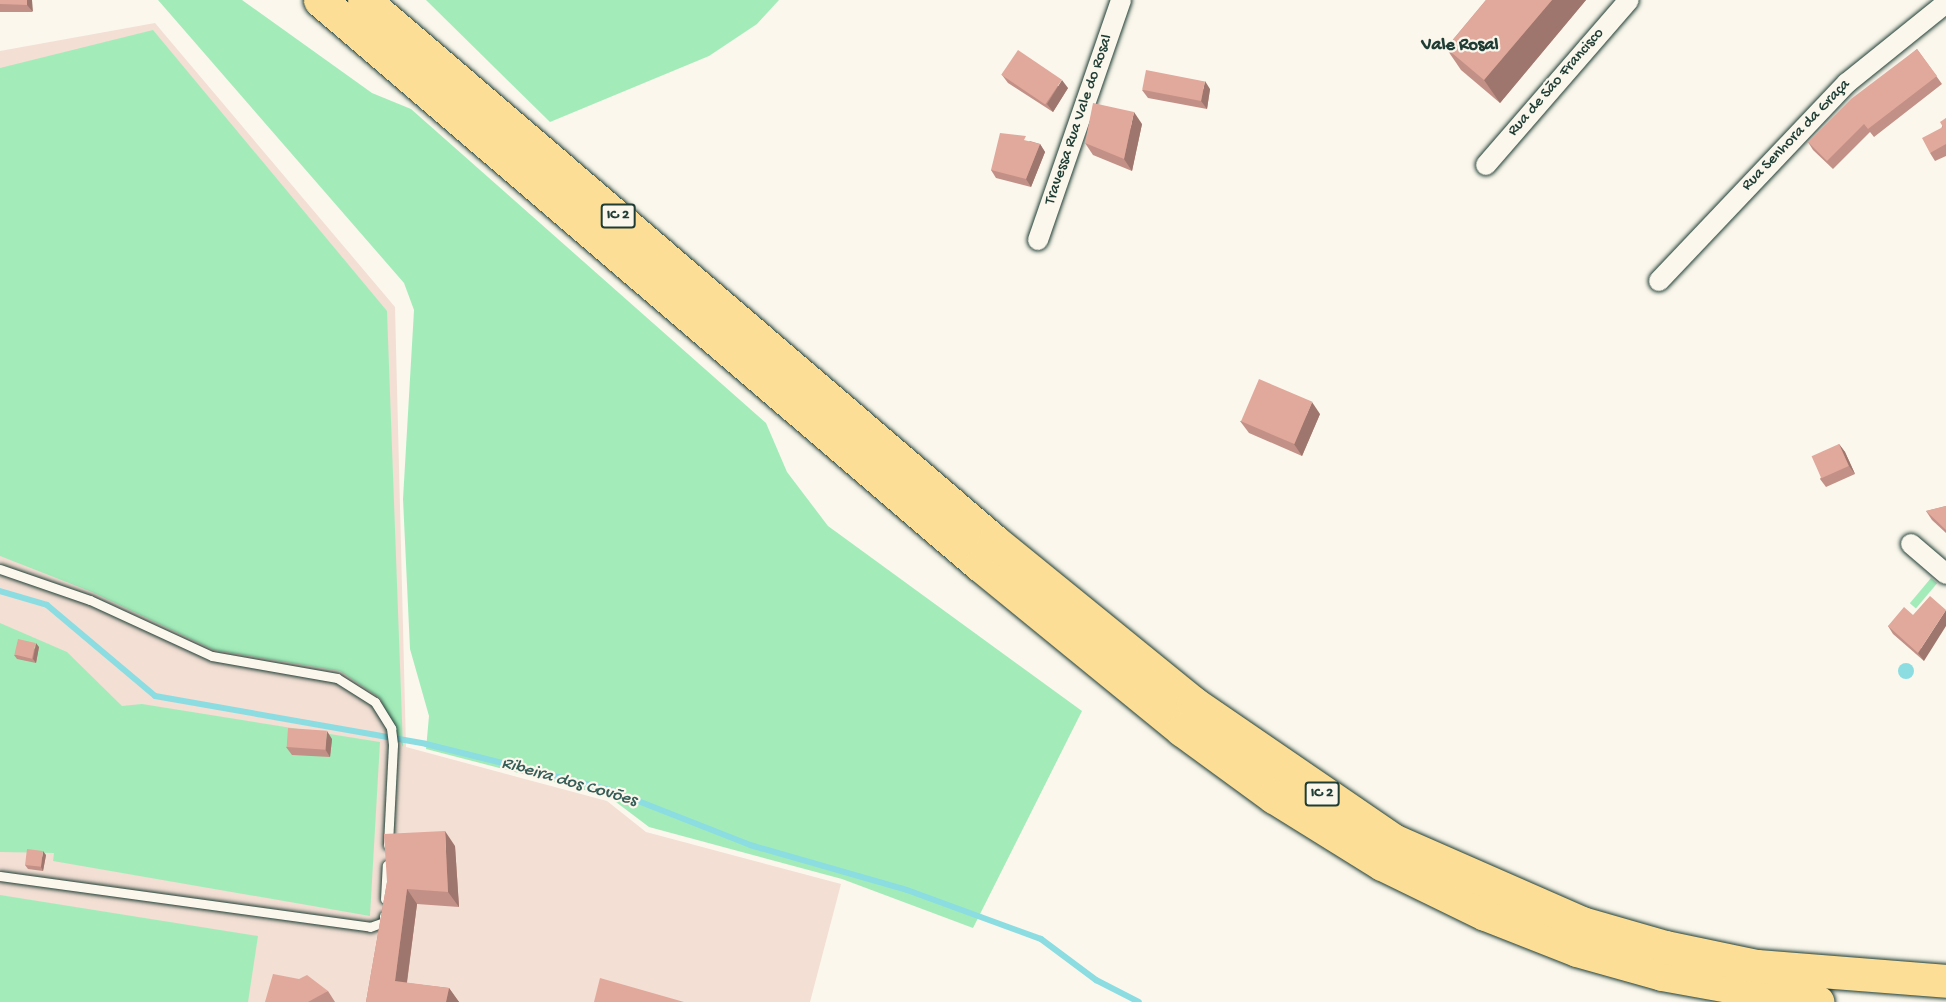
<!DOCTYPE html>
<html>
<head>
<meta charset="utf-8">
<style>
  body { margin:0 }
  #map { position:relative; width:1946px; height:1002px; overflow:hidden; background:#fbf7ec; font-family:"Gochi Hand",sans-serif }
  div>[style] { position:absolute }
  .built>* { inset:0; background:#f3dfd4 }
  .green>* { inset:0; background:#a3ecba; transform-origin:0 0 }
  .water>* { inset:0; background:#8bdde2 }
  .round { border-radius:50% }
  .stream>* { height:6px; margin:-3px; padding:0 3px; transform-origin:3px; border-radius:3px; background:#8bdde2 }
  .roads { filter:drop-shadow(0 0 2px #1f3d34) drop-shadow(0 0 2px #1f3d34) }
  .service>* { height:9px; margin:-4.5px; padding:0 4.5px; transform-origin:4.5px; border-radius:4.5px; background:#fbf7ec }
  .minor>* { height:20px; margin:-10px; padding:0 10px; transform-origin:10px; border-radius:10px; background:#fbf7ec }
  .trunk>* { height:33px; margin:-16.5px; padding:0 16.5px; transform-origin:16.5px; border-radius:16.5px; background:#fdde96 }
  .wall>* { inset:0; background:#c29086; transform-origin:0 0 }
  .shaded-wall>* { inset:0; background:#9e766d }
  .building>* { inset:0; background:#e1a89c; transform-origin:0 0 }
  span { translate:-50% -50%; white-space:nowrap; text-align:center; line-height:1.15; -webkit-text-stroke:4.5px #fbf7ec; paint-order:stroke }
  .shield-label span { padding:2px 4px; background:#fbf7ec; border:2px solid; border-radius:4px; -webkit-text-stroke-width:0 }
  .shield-label { font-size:15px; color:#1f3d34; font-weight:700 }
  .street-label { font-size:16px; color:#1f3d34 }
  .neighbourhood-label { font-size:18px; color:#1f3d34; font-weight:700 }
  .water-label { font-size:18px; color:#355d57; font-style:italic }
</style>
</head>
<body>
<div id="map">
  <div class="built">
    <div style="clip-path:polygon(155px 23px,395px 307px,406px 747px,607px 801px,646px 832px,841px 884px,810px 1002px,0 1002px,0 51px)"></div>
  </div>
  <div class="green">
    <div style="clip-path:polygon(158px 0,242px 0,372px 93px,411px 109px,766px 423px,787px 472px,828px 526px,1082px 711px,973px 928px,842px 879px,649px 827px,608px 796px,426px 749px,429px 716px,410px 649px,403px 499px,414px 310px,404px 283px)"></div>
    <div style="clip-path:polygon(426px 0,779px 0,757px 24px,709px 56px,550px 122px)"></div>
    <div style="clip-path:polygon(153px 30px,387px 311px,403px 747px,380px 698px,340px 671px,214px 650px,92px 592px,0 556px,0 68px)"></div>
    <div style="left:1931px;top:578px;width:8px;height:33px;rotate:40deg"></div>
    <div style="clip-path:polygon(0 623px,67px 652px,122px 706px,142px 704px,380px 742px,370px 916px,53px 861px,54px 853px,0 852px)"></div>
    <div style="clip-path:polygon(0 895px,258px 936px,248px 1002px,0 1002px)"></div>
  </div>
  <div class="water">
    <div class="round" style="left:1898px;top:663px;width:16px;height:16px"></div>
  </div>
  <div class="stream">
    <div style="left:0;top:591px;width:49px;rotate:16.6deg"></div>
    <div style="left:47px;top:605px;width:141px;rotate:40.1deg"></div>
    <div style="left:155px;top:696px;width:275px;rotate:10deg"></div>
    <div style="left:426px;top:744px;width:190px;rotate:14deg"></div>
    <div style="left:610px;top:790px;width:150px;rotate:21.4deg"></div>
    <div style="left:750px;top:845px;width:163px;rotate:16deg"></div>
    <div style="left:907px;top:890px;width:143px;rotate:20.1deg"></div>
    <div style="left:1041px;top:939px;width:69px;rotate:36.7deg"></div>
    <div style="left:1096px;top:980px;width:48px;rotate:27.1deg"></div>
  </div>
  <div class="roads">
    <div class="service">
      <div style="left:0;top:569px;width:95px;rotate:19deg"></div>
      <div style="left:90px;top:600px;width:134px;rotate:24.7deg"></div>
      <div style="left:212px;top:656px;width:127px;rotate:10deg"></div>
      <div style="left:337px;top:678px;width:45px;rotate:32.3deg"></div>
      <div style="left:375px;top:702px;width:31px;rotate:58deg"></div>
      <div style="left:391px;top:728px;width:17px;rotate:83deg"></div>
      <div style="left:393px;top:745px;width:100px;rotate:92.9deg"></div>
      <div style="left:0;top:876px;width:373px;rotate:7.8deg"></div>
      <div style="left:370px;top:927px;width:15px;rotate:-20deg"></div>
      <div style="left:384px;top:922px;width:6px;rotate:-90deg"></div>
      <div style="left:385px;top:899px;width:34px;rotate:-87deg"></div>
    </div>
    <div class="minor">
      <div style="left:1486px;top:165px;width:218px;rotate:-49.1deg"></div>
      <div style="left:1038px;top:240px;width:254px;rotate:-70.9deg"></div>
      <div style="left:1659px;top:281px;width:273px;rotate:-46.5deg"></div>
      <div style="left:1847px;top:83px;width:127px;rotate:-38.9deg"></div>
      <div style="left:1911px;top:544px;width:46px;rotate:40.6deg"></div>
    </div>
    <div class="trunk">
      <div style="left:320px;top:0;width:869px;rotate:40.57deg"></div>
      <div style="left:980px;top:565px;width:261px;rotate:39.2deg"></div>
      <div style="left:1182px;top:730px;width:114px;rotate:36.1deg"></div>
      <div style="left:1274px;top:797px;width:127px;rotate:31.8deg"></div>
      <div style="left:1382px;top:864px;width:114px;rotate:25.9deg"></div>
      <div style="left:1485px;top:914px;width:99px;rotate:21.4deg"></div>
      <div style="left:1577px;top:950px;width:88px;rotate:15.8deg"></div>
      <div style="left:1662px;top:974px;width:158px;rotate:10.2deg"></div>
      <div style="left:364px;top:0;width:830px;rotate:40.65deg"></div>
      <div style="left:994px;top:541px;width:257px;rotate:39.1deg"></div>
      <div style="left:1193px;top:703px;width:242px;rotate:34.4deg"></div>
      <div style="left:1393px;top:840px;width:206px;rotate:23.7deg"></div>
      <div style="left:1582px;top:923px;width:86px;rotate:16.1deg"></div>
      <div style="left:1665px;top:947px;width:94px;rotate:11.7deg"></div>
      <div style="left:1757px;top:966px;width:190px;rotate:4.5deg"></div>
    </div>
  </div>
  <div class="wall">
    <div style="left:0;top:0;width:32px;height:12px"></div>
    <div style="clip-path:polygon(1486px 0,1586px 0,1500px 103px,1461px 70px,1446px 48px)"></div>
    <div style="clip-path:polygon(1917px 49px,1942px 84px,1874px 137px,1870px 132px,1833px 169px,1813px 150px,1808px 142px)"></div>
    <div style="clip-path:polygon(1002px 75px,1068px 88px,1053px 112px,1008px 83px)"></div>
    <div style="clip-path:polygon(1210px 89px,1207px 109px,1148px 98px,1142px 90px)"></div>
    <div style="clip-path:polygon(1946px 118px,1946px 156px,1935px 161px,1930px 153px)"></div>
    <div style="clip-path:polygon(1142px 124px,1132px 171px,1093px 155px,1085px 143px)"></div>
    <div style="clip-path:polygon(1030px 141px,1040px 144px,1045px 152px,1031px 187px,996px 178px,991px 170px)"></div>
    <div style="clip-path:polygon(1320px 414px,1302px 456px,1249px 433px,1240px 421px)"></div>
    <div style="clip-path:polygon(1839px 444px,1845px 452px,1855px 474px,1826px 487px,1820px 479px)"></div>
    <div style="clip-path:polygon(1946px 506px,1946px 533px,1932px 520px,1926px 511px)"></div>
    <div style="clip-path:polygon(1913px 615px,1924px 661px,1893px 634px,1888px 626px)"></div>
    <div style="clip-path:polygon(39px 647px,36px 663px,17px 659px,14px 655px)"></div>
    <div style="clip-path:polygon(332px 739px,330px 757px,292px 755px,286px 747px)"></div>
    <div style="clip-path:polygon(455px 846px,459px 907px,417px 904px,407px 983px,449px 988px,459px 1002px,366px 1002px,387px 882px)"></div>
    <div style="clip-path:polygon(46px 855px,43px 871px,28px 869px,25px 865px)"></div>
    <div style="clip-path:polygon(328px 991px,335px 1002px,265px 1002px)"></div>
  </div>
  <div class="shaded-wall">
    <div style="clip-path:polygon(27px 0,32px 0,33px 12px,27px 5px)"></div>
    <div style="clip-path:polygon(1552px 0,1586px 0,1500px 103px,1484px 80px)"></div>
    <div style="clip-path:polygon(1062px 80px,1068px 88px,1053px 112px,1047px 104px)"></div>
    <div style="clip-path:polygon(1205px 81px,1210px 89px,1207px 109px,1201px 101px)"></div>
    <div style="clip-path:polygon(1134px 112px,1142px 124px,1132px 171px,1124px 159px)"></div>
    <div style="clip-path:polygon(1040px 144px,1045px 152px,1031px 187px,1026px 179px)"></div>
    <div style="clip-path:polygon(1312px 402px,1320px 414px,1302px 456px,1294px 444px)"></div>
    <div style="clip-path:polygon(1839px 444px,1845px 452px,1855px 474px,1849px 466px)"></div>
    <div style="clip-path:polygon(1946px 610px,1946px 626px,1924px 661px,1918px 653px)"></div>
    <div style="clip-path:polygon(36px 643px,39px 647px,36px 663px,33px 659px)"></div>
    <div style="clip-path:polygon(327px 731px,332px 739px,330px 757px,325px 749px)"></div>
    <div style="clip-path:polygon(445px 831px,455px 846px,459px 907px,448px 892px)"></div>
    <div style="clip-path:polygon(43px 851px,46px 855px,43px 871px,41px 867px)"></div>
    <div style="clip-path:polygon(407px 889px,417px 904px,405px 996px,395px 981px)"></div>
    <div style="clip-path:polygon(449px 988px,459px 1002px,446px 1002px)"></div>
  </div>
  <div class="building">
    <div style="clip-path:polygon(0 0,27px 0,27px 5px,0 4px)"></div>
    <div style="clip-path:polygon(1486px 0,1552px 0,1484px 80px,1446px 48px)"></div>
    <div style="clip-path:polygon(1917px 49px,1937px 76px,1868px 129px,1864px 124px,1827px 161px,1808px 142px,1851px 99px)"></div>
    <div style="left:1018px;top:50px;width:53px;height:30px;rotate:34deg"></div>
    <div style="left:1146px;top:70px;width:60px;height:20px;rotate:11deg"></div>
    <div style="clip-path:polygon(1093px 103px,1134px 112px,1124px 159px,1085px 143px)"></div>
    <div style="clip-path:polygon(1946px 118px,1946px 144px,1930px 153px,1922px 138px,1943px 127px,1940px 122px)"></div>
    <div style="clip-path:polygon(1000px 133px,1026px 136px,1024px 140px,1040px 144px,1026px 179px,991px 170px)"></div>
    <div style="left:1259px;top:379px;width:58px;height:46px;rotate:23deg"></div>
    <div style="left:1839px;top:444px;width:24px;height:30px;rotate:66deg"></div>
    <div style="clip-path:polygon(1946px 506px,1946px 530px,1926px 511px)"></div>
    <div style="clip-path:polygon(1930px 596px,1946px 610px,1918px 653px,1888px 626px,1904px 607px,1913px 615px)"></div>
    <div style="left:18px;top:639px;width:18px;height:16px;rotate:13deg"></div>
    <div style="left:288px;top:728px;width:39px;height:19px;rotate:4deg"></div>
    <div style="clip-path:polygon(445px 831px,448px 892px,407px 889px,395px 981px,449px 988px,446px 1002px,366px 1002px,387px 882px,384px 834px)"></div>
    <div style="left:27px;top:849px;width:16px;height:16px;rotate:7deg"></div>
    <div style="clip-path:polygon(273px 974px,299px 979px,307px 975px,328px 991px,308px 1002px,265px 1002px)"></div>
    <div style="clip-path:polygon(600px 978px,684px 1002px,594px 1002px)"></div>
  </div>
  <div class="shield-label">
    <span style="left:618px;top:216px">IC 2</span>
    <span style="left:1322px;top:794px">IC 2</span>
  </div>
  <div class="street-label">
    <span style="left:1557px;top:83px;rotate:-49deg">Rua de São Francisco</span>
    <span style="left:1080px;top:120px;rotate:-71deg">Travessa Rua Vale do Rosal</span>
    <span style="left:1797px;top:136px;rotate:-46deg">Rua Senhora da Graça</span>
  </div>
  <div class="neighbourhood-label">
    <span style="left:1460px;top:46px">Vale Rosal</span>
  </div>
  <div class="water-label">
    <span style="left:569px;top:783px;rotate:16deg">Ribeira dos Covões</span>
  </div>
</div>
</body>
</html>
